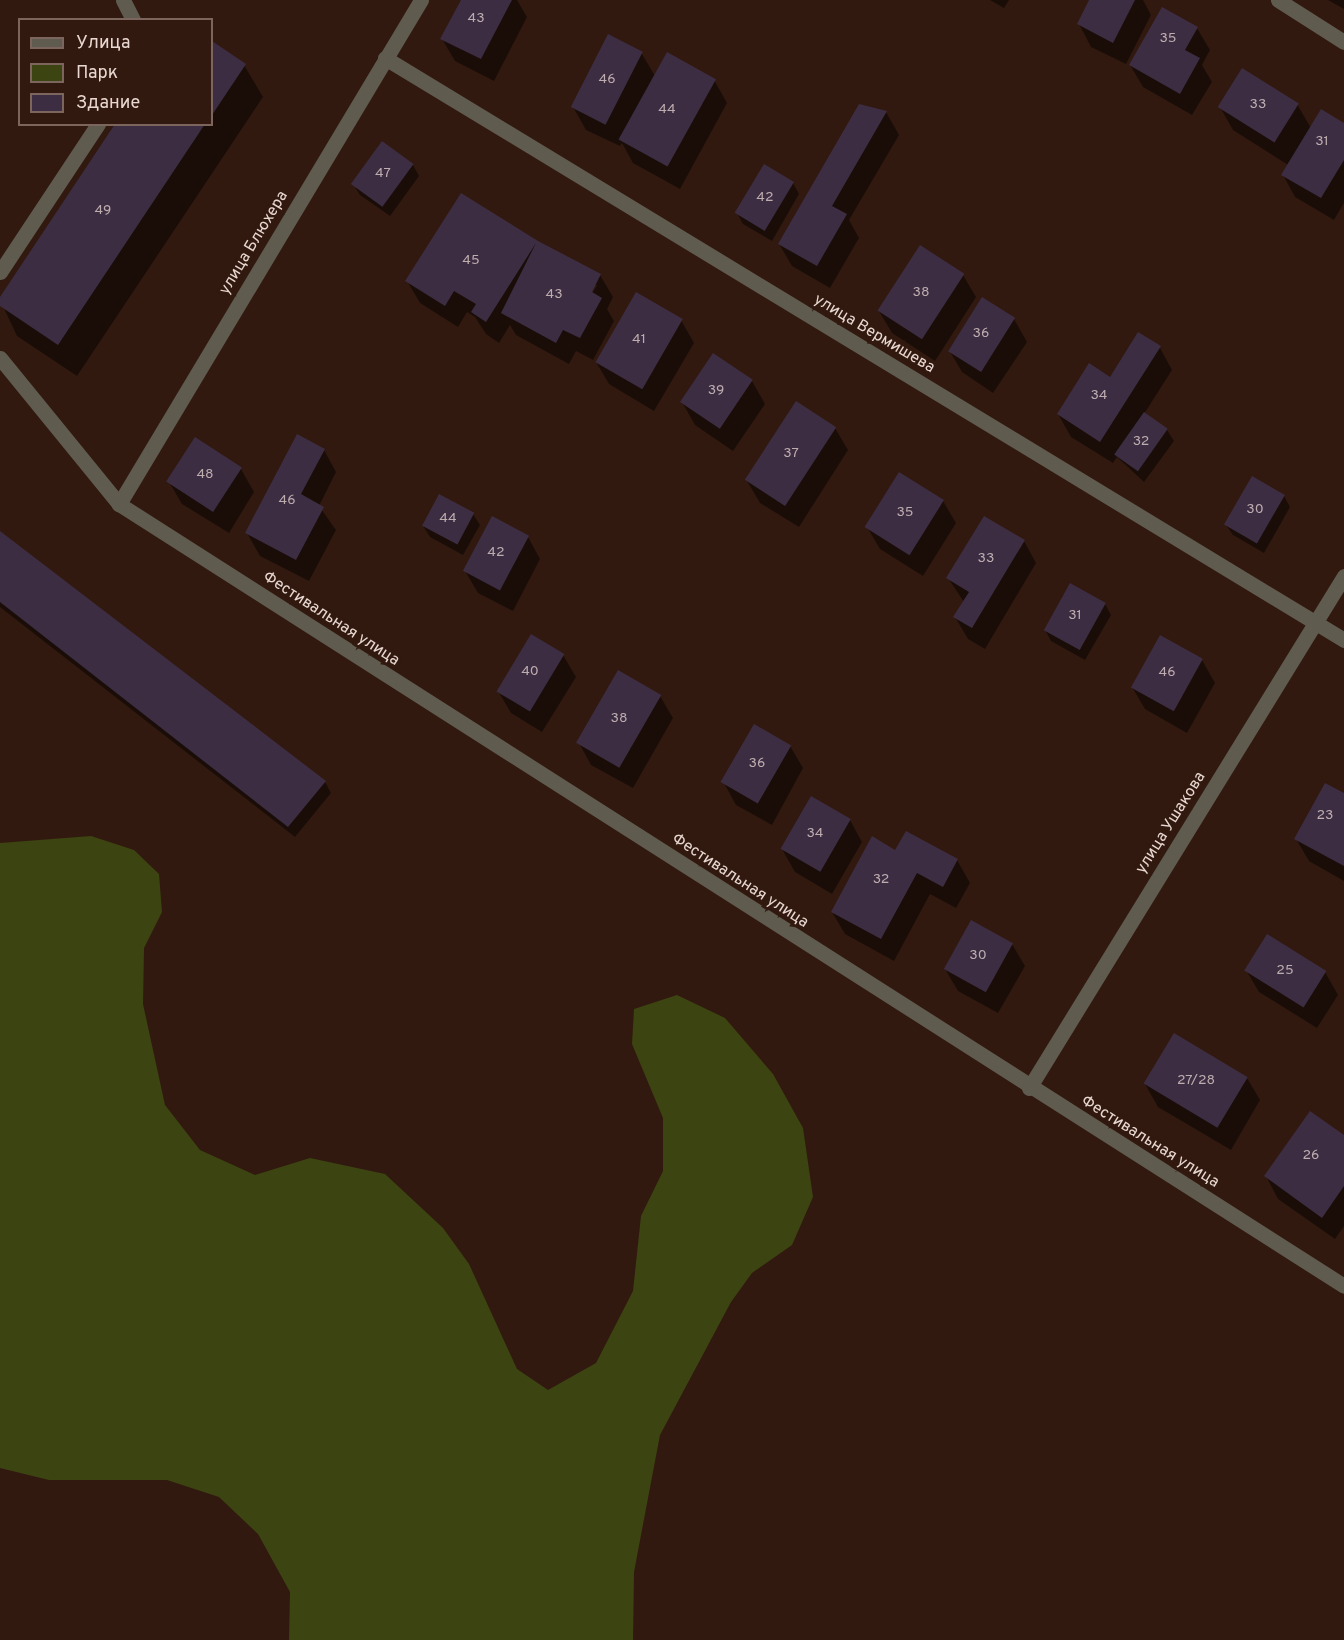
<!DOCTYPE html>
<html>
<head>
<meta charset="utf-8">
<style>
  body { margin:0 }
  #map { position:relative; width:1344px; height:1640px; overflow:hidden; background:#31190f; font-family:Overpass,sans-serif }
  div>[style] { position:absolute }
  .green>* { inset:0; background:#3c4411 }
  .shadow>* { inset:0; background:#0007 }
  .building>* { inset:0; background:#3c2d43; transform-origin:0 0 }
  .lane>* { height:15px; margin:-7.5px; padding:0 7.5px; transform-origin:7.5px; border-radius:7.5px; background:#605b4f }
  .street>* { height:15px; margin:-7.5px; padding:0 7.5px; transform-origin:7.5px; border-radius:7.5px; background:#605b4f }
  span { translate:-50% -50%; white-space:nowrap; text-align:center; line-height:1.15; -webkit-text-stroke:6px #31190f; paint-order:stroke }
  .number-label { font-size:14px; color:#beadae }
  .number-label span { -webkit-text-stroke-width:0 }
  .street-label { font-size:16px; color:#e9d8d1 }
  .legend { position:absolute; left:18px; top:18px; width:195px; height:108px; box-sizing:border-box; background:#31190f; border:2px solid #7b655d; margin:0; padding:8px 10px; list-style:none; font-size:18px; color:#e9d8d1 }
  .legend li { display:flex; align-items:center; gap:12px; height:30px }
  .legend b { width:30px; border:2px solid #7b655d }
</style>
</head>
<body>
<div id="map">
  <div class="green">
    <div style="clip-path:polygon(91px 836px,134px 850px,159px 874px,162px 912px,144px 948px,143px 1004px,165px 1105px,200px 1150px,255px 1175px,310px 1158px,385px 1174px,443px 1228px,469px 1264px,517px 1369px,548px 1390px,596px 1363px,633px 1291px,641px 1216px,663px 1171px,663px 1118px,632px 1044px,634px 1009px,677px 995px,725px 1018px,773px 1074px,803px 1128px,813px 1197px,792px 1245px,752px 1273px,731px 1302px,660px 1435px,634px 1572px,633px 1640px,289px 1640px,290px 1592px,258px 1534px,219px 1497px,167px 1480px,49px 1480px,0 1468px,0 843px)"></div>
  </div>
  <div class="shadow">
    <div style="clip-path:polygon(462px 0,517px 0,527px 17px,494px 81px,455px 61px,442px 39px)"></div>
    <div style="clip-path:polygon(990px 0,1009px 0,1004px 8px)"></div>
    <div style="clip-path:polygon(1091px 0,1143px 0,1151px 15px,1126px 64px,1091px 47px,1079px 24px)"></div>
    <div style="clip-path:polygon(1328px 0,1344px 0,1344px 9px)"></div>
    <div style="clip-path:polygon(1197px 28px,1210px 50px,1202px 65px,1212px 82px,1192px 115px,1143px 87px,1130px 65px)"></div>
    <div style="clip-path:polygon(212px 43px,244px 65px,263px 97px,77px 376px,17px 336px,0 300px,117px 124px,212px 124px)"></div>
    <div style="clip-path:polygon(642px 54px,655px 76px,714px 80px,727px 103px,680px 189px,633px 163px,622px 143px,620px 146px,586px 130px,573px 107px)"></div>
    <div style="clip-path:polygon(1297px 104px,1311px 128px,1344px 125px,1344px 203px,1334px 220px,1295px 197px,1283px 175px,1288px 165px,1233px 130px,1220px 107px)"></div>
    <div style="clip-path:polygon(886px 112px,899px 135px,849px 220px,859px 238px,830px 288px,792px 266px,779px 244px)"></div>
    <div style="clip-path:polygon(413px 165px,419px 176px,390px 216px,360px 195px,353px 184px)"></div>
    <div style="clip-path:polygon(793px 183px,799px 194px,772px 241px,743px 224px,737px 213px)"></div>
    <div style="clip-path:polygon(evenodd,537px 242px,600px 275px,613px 297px,607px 309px,614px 321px,593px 360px,576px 351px,569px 364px,516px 335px,510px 325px,499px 343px,486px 334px,475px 317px,467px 312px,458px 327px,420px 303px,407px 281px,537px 242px,593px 285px,597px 285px,589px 299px,593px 285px)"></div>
    <div style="clip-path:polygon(963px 275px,976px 297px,935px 361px,892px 333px,879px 311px)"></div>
    <div style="clip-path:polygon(982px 299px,1014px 319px,1027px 342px,993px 393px,962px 372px,949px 350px)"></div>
    <div style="clip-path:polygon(681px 320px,694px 343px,654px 411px,609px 384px,596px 362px)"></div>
    <div style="clip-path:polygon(1160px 348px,1172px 370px,1144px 414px,1167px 430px,1174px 441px,1144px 482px,1117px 457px,1113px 463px,1071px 437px,1058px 414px)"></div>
    <div style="clip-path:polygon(752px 381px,765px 404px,733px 451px,695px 425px,682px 402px)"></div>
    <div style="clip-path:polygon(835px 428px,848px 450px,799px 527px,760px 503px,747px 481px)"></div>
    <div style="clip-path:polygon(324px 450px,336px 472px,319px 506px,336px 530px,309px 581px,260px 556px,247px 533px)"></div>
    <div style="clip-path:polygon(241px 469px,254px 492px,229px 533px,182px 504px,169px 482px)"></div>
    <div style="clip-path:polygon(1284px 496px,1290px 507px,1264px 553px,1233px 535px,1226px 525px)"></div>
    <div style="clip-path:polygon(943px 501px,956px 523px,923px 576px,880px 549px,867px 527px)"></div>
    <div style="clip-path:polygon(473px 514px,480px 525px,463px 555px,430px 537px,423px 526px)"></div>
    <div style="clip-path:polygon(0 533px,325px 782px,331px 793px,295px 837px,0 607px)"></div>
    <div style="clip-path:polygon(528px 537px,540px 559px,513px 611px,478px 593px,465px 571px)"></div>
    <div style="clip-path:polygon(1024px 541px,1036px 563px,985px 649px,968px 639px,955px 617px,964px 602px,948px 578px)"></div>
    <div style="clip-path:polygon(1105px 604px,1111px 615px,1085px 660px,1051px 641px,1045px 630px)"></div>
    <div style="clip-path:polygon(1160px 637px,1202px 660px,1215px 683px,1187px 733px,1145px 709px,1132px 687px)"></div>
    <div style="clip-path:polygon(563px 655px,576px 677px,542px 732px,511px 713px,498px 691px)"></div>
    <div style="clip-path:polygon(660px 696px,673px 718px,633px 788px,591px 765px,579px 743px)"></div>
    <div style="clip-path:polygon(790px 746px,803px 768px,772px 825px,736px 805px,724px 783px)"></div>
    <div style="clip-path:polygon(1344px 795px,1344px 881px,1309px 861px,1296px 839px)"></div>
    <div style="clip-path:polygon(850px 820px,862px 842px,832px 894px,795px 872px,782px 849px)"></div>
    <div style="clip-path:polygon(896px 852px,957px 860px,970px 883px,956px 908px,930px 894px,894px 961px,845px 934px,832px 912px)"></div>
    <div style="clip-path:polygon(1267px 936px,1325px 972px,1338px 995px,1317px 1028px,1259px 992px,1246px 970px)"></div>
    <div style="clip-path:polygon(1012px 944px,1025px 966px,998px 1013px,958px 991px,945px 969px)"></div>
    <div style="clip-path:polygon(1247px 1078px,1260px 1100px,1231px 1150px,1158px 1107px,1145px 1084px)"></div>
    <div style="clip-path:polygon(1344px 1137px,1344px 1226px,1335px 1239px,1278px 1199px,1266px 1176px)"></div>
  </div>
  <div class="building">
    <div style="clip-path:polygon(461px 0,512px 0,481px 59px,440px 39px)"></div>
    <div style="clip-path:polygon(1089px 0,1135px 0,1113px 43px,1077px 24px)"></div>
    <div style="clip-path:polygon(1162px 7px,1198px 27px,1185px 50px,1200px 58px,1180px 94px,1129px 65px)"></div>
    <div style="left:608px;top:34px;width:39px;height:82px;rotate:27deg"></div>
    <div style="clip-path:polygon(212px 41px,246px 64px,212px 115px)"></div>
    <div style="left:667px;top:52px;width:56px;height:100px;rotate:29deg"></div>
    <div style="left:1242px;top:68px;width:67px;height:46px;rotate:32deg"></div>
    <div style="clip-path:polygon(859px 104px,887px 111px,832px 206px,847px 214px,817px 266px,778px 244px)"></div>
    <div style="clip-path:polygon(1321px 109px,1344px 123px,1344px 160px,1321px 198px,1281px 175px)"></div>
    <div style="clip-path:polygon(115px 124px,205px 124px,58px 345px,0 306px,0 297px)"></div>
    <div style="left:382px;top:141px;width:39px;height:53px;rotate:36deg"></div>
    <div style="left:764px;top:164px;width:35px;height:57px;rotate:31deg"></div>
    <div style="clip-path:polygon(461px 193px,538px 241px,601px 274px,592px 292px,602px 298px,580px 338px,563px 330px,556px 343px,501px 313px,536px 243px,486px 322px,471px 312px,476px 304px,454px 291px,445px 306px,405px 281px)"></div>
    <div style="left:920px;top:245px;width:53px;height:78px;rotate:33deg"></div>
    <div style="left:636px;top:292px;width:54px;height:81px;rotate:30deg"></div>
    <div style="left:982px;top:297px;width:39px;height:64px;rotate:32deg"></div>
    <div style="clip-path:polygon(1138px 332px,1161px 346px,1100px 442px,1057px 414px,1089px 363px,1110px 377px)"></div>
    <div style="left:713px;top:353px;width:48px;height:59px;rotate:34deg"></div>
    <div style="left:796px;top:401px;width:48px;height:94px;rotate:33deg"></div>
    <div style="left:1144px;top:412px;width:29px;height:52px;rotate:35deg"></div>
    <div style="clip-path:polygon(297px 434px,325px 449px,301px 494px,324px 507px,296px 560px,245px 533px)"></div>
    <div style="left:195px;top:437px;width:56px;height:53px;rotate:33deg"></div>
    <div style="left:899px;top:472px;width:53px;height:65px;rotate:32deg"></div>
    <div style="left:1252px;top:476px;width:38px;height:56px;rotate:30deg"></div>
    <div style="left:439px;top:494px;width:40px;height:36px;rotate:28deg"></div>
    <div style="left:492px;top:516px;width:42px;height:62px;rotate:28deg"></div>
    <div style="clip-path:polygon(984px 516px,1025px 540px,972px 628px,953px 617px,969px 592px,946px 578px)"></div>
    <div style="clip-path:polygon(0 531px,326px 781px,288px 827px,0 602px)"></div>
    <div style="left:1070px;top:583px;width:41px;height:54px;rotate:29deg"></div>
    <div style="left:531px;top:634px;width:39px;height:67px;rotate:31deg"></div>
    <div style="left:1160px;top:635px;width:49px;height:60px;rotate:29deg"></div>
    <div style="left:618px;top:670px;width:50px;height:84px;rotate:30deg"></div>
    <div style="left:754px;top:724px;width:43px;height:67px;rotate:30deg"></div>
    <div style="clip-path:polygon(1325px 783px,1344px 793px,1344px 866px,1294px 839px)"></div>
    <div style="left:811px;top:796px;width:46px;height:61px;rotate:30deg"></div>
    <div style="clip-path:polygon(906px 831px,958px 859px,943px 887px,917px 873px,881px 939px,831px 912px,872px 836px,895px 850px)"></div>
    <div style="left:971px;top:920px;width:48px;height:56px;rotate:29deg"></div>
    <div style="left:1267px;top:934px;width:70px;height:43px;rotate:32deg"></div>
    <div style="left:1174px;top:1033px;width:86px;height:59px;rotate:31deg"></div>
    <div style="clip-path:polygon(1310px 1111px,1344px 1135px,1344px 1186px,1322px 1218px,1264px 1176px)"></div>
  </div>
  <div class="lane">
    <div style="left:123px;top:0;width:22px;rotate:63deg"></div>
    <div style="left:0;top:272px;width:178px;rotate:-56.5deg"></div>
    <div style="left:0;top:358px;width:188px;rotate:50.8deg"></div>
  </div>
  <div class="street">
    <div style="left:421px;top:0;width:588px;rotate:120.93deg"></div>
    <div style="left:119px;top:504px;width:1453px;rotate:32.55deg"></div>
    <div style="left:1278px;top:0;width:78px;rotate:32.5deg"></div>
    <div style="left:385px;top:58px;width:1122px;rotate:31.25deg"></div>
    <div style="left:1029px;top:1088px;width:601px;rotate:-58.4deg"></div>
  </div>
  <div class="number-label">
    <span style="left:476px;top:19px">43</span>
    <span style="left:1168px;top:39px">35</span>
    <span style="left:607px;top:80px">46</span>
    <span style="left:1258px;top:105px">33</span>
    <span style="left:667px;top:110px">44</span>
    <span style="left:1322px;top:142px">31</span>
    <span style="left:383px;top:174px">47</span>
    <span style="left:765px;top:198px">42</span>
    <span style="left:103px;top:211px">49</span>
    <span style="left:471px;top:261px">45</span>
    <span style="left:921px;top:293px">38</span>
    <span style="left:554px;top:295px">43</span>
    <span style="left:981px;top:334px">36</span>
    <span style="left:639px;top:340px">41</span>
    <span style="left:716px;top:391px">39</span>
    <span style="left:1099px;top:396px">34</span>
    <span style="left:1141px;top:442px">32</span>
    <span style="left:791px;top:454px">37</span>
    <span style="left:205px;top:475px">48</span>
    <span style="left:287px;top:501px">46</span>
    <span style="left:1255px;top:510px">30</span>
    <span style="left:905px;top:513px">35</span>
    <span style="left:448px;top:519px">44</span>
    <span style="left:496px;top:553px">42</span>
    <span style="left:986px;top:559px">33</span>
    <span style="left:1075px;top:616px">31</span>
    <span style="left:530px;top:672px">40</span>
    <span style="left:1167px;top:673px">46</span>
    <span style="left:619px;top:719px">38</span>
    <span style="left:757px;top:764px">36</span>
    <span style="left:1325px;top:816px">23</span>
    <span style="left:815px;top:834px">34</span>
    <span style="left:881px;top:880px">32</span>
    <span style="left:978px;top:956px">30</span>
    <span style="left:1285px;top:971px">25</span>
    <span style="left:1196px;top:1081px">27/28</span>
    <span style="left:1311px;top:1156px">26</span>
  </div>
  <div class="street-label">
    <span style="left:254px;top:243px;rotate:-59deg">улица Блюхера</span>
    <span style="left:874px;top:334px;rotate:31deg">улица Вермишева</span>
    <span style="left:331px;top:619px;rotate:33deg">Фестивальная улица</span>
    <span style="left:1171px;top:823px;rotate:-58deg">улица Ушакова</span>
    <span style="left:740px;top:881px;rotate:33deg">Фестивальная улица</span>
    <span style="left:1150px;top:1142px;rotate:32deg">Фестивальная улица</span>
  </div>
  <ul class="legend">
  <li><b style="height:8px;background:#605b4f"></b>Улица</li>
  <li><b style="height:16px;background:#3c4411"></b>Парк</li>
  <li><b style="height:16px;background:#3c2d43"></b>Здание</li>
  </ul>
</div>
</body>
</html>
